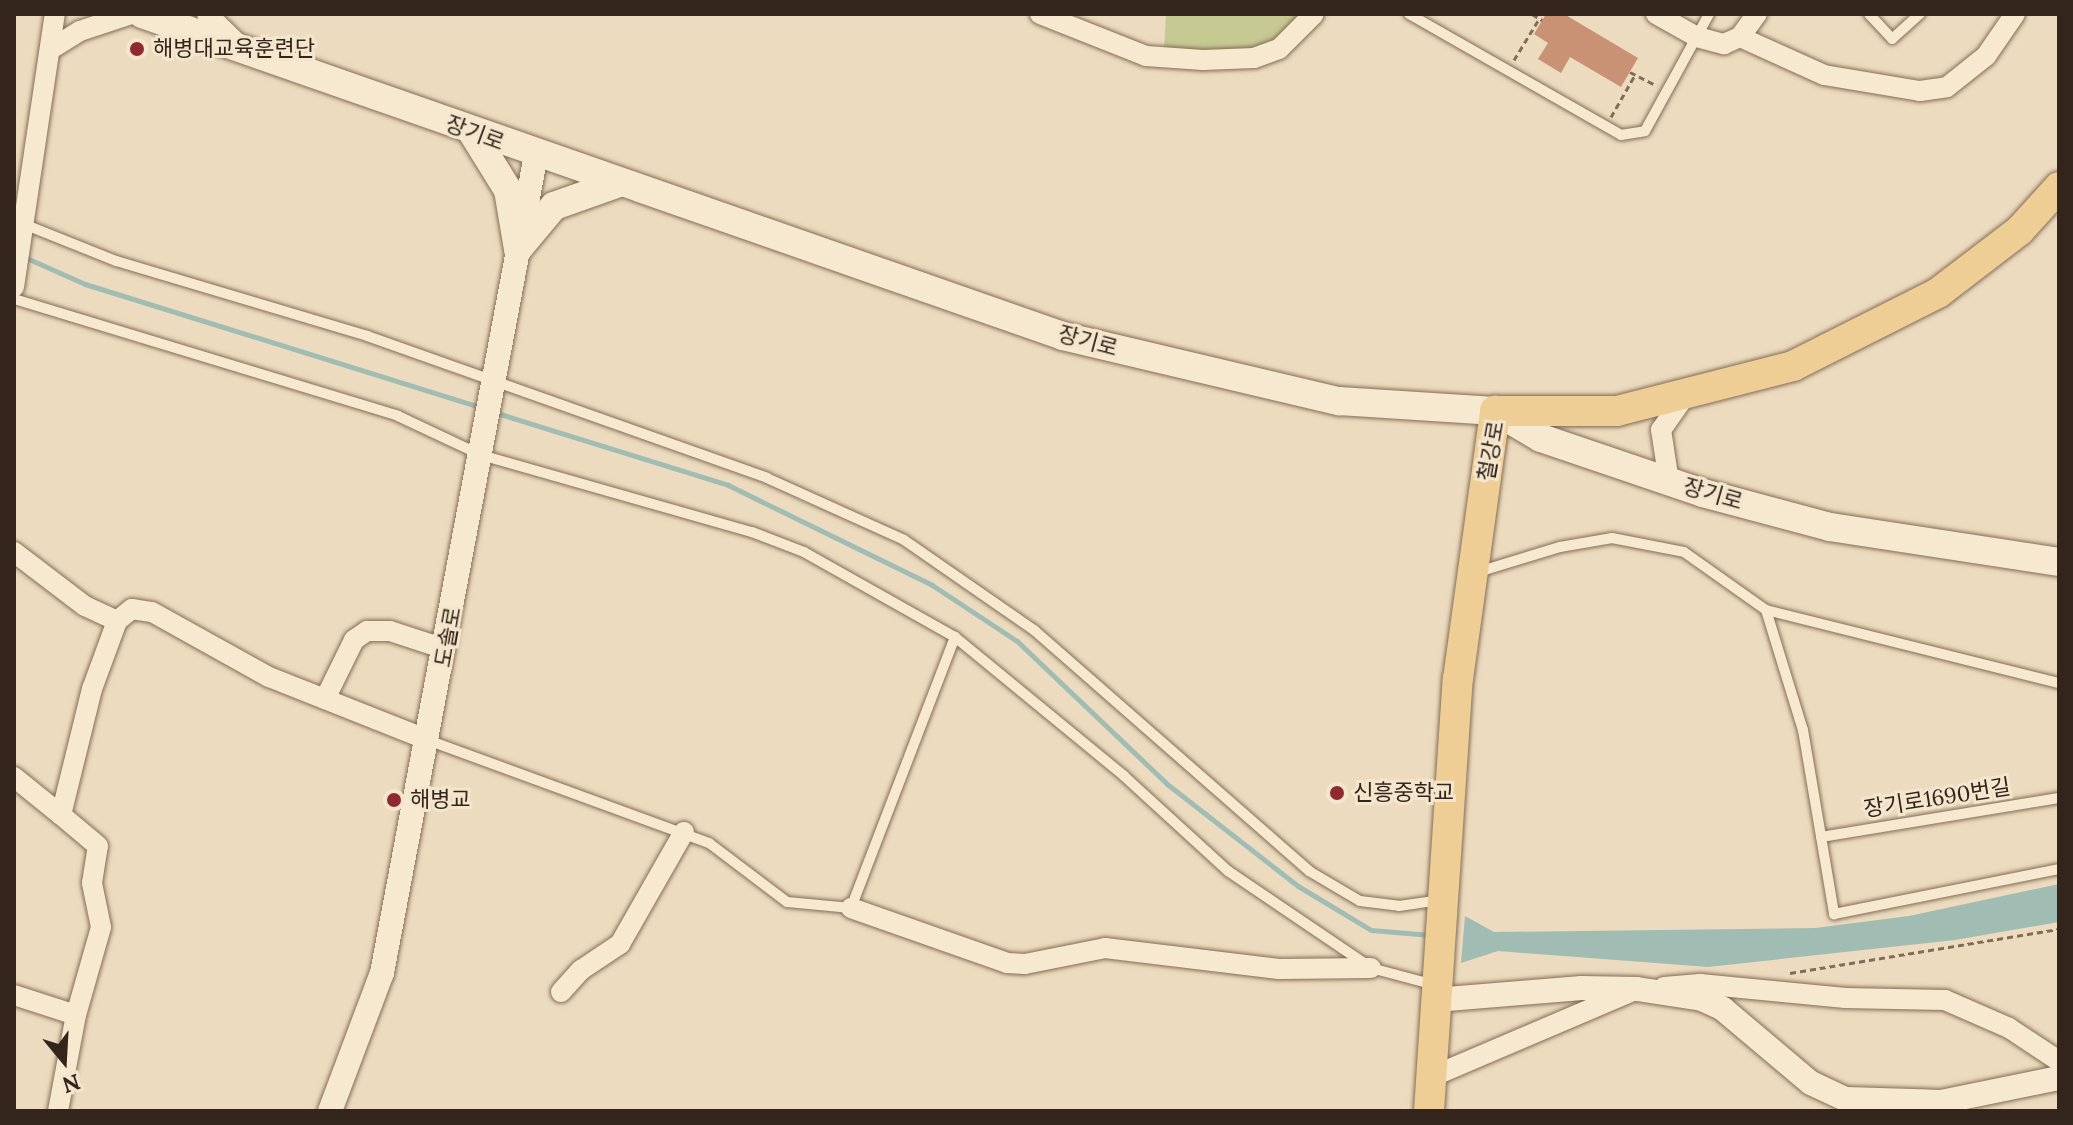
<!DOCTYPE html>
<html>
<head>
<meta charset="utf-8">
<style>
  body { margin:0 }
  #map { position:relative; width:2073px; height:1125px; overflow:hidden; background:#ecdbbe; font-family:Lora,"Noto Sans KR",serif }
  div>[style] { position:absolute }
  .green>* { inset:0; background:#c6c992 }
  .water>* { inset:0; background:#a1bdb3 }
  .stream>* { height:5px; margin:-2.5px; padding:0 2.5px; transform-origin:2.5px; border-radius:2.5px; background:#a1bdb3 }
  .building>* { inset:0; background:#c99274 }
  .path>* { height:3px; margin-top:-1.5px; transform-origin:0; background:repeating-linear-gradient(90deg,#836c57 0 6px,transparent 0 10px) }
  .roads { filter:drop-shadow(0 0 2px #836c57) drop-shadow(0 0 2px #836c57) }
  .service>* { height:10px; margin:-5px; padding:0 5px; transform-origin:5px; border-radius:5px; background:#f7e9d0 }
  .minor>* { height:20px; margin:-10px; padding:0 10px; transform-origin:10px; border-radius:10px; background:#f7e9d0 }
  .tertiary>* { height:24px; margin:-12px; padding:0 12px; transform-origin:12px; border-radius:12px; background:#f7e9d0 }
  .secondary>* { height:28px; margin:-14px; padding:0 14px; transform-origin:14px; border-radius:14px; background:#f7e9d0 }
  .primary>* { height:30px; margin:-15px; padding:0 15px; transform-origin:15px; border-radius:15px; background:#efce95 }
  .dots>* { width:22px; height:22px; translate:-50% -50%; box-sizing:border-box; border:4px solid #f4e6cd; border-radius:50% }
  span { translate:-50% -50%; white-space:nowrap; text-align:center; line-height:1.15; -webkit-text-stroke:6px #f4e6cd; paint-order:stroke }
  .poi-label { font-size:22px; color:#33251c }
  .left { translate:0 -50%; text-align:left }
  .street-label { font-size:22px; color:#33251c }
  .frame { position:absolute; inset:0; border:16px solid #33251c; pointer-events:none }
  .north { position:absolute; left:24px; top:1021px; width:80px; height:80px; -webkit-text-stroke:6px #f4e6cd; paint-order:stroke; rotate:162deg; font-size:22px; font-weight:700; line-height:32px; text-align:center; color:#33251c }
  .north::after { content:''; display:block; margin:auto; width:28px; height:36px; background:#33251c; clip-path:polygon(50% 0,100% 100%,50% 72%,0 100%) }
</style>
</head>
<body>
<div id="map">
  <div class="green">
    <div style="clip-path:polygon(1166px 14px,1298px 14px,1294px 29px,1251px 53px,1164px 49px)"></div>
  </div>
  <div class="water">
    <div style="clip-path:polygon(2059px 884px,2059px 922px,1955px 940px,1708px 967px,1498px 951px,1461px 963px,1465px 916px,1494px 932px,1815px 928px,1909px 916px)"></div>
  </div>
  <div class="stream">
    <div style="left:22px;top:256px;width:69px;rotate:24deg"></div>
    <div style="left:85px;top:284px;width:413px;rotate:17.3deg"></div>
    <div style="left:497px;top:413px;width:242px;rotate:17.3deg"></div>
    <div style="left:728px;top:485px;width:227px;rotate:26.1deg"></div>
    <div style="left:932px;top:585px;width:102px;rotate:33.4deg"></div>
    <div style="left:1017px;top:641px;width:207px;rotate:43.6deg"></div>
    <div style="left:1167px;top:784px;width:166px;rotate:37.9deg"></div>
    <div style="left:1298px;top:886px;width:85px;rotate:31.1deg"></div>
    <div style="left:1371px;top:930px;width:60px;rotate:4.8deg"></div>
  </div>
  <div class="building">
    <div style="clip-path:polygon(1546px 14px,1564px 14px,1638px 58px,1621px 87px,1570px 57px,1561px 73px,1538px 59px,1548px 43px,1534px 34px)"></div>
  </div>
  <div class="path">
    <div style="left:1532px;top:14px;width:12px;rotate:31deg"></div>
    <div style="left:1514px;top:60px;width:48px;rotate:-58.6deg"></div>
    <div style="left:1630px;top:72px;width:30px;rotate:27deg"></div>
    <div style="left:1611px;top:117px;width:48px;rotate:-60.3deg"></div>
    <div style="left:1790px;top:973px;width:273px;rotate:-9.3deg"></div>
  </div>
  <div class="roads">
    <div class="service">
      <div style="left:1409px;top:14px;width:244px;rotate:29.7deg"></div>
      <div style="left:1621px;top:135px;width:24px;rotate:-9deg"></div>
      <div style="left:1645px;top:131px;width:133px;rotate:-61.3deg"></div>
      <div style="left:1869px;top:14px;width:34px;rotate:47deg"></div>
      <div style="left:1892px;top:39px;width:38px;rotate:-42deg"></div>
      <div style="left:26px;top:225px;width:97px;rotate:21.8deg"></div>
      <div style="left:116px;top:261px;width:262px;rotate:16.6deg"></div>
      <div style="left:367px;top:336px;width:424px;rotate:19.5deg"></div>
      <div style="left:767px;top:478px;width:150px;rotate:24.3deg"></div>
      <div style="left:904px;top:540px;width:158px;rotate:34.7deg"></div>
      <div style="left:1034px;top:630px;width:366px;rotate:41.2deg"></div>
      <div style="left:1309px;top:871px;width:59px;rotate:30.5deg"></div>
      <div style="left:1360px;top:901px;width:39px;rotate:7deg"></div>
      <div style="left:1399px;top:906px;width:41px;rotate:-8.3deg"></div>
      <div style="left:14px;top:299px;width:401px;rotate:16.9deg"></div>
      <div style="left:398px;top:416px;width:92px;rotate:25.2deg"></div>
      <div style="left:481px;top:455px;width:282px;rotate:15.9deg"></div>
      <div style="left:752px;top:532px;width:56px;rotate:21deg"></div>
      <div style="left:804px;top:552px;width:173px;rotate:29.4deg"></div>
      <div style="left:955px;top:637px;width:290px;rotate:111deg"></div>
      <div style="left:851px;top:908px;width:64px;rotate:-174.6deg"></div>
      <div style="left:787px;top:902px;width:98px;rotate:-142.9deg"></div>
      <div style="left:709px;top:843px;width:299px;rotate:-159.9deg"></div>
      <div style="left:1478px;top:572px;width:86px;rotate:-17deg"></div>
      <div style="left:1560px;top:547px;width:53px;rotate:-9.8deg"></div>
      <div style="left:1612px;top:538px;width:73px;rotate:11deg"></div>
      <div style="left:1684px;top:552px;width:100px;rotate:35.3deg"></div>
      <div style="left:1766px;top:610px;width:302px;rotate:14deg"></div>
      <div style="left:1766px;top:610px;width:126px;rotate:72.9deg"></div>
      <div style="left:1803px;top:730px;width:187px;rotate:80.4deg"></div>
      <div style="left:1834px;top:914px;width:229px;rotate:-11.3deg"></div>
      <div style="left:955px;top:637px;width:219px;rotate:39.4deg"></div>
      <div style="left:1124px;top:776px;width:141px;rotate:42.4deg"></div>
      <div style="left:1228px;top:871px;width:173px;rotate:34.1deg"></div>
      <div style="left:1371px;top:968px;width:66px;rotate:14.9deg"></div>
      <div style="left:1821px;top:837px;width:241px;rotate:-9.3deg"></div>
    </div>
    <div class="minor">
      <div style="left:207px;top:14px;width:43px;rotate:44.1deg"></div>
      <div style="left:1040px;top:14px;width:114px;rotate:21.6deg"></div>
      <div style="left:1146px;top:56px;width:57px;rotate:4deg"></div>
      <div style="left:1203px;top:60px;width:51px;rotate:-2.2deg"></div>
      <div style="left:1254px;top:58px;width:27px;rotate:-20deg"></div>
      <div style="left:1279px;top:49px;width:49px;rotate:-45deg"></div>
      <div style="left:1656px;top:14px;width:47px;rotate:29.3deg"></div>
      <div style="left:1697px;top:37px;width:28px;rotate:15deg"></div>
      <div style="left:1724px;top:44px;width:17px;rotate:-24deg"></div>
      <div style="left:1740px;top:37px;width:29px;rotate:-54deg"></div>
      <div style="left:1740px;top:37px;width:92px;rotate:24.3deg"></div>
      <div style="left:1824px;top:75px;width:97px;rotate:9.5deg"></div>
      <div style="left:1920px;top:91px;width:27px;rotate:-8deg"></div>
      <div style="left:1947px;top:87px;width:50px;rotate:-38.5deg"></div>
      <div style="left:1986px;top:56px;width:51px;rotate:-55.4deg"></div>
      <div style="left:51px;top:49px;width:34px;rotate:-32deg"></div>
      <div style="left:80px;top:31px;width:54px;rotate:-18.4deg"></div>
      <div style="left:14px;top:287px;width:276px;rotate:-81.5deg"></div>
      <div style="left:1669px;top:482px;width:53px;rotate:-98.7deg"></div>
      <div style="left:1661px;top:430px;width:45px;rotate:-54.9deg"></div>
      <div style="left:14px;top:552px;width:89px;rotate:37.3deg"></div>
      <div style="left:85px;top:606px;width:35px;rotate:25deg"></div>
      <div style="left:325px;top:699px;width:66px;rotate:-63.8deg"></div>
      <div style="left:354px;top:640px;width:16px;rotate:-35deg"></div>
      <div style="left:367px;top:631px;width:23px"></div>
      <div style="left:390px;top:631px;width:58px;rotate:18.1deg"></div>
      <div style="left:14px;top:777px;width:60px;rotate:39deg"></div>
      <div style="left:61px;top:815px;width:130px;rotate:-76.2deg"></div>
      <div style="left:92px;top:689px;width:72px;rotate:-69.8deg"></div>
      <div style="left:117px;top:621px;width:19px;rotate:-39deg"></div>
      <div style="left:132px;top:609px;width:20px;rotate:9deg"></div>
      <div style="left:152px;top:612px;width:134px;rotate:29.1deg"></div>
      <div style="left:269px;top:677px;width:171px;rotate:21.6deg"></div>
      <div style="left:851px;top:908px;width:165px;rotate:19.4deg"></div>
      <div style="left:1007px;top:963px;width:18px;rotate:3deg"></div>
      <div style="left:1025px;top:964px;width:82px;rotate:-11.3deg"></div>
      <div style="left:1105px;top:948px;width:175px;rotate:6.9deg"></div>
      <div style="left:1279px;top:969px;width:92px;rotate:-0.6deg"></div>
      <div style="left:1664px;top:987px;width:36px;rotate:-5deg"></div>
      <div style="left:1700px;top:984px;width:146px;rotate:5.5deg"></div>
      <div style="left:1845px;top:998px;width:100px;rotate:1.1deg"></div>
      <div style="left:1945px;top:1000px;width:70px;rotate:23.6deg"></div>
      <div style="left:2009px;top:1028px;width:60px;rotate:33.4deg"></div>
      <div style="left:561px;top:992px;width:30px;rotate:-48deg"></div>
      <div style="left:581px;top:970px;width:47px;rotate:-33.7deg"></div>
      <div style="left:620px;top:944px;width:129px;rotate:-60.3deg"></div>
      <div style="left:14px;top:995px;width:65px;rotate:17.9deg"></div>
      <div style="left:1431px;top:1077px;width:220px;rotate:-23.1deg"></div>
      <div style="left:58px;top:1111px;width:98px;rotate:-79.4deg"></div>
      <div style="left:76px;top:1015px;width:91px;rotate:-74.1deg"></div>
      <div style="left:101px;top:927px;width:45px;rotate:-101.6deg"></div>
      <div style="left:92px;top:883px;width:37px;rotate:-81deg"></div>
      <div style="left:98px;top:846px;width:48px;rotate:-140deg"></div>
    </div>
    <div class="tertiary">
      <div style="left:1435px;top:1000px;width:147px;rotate:-4.7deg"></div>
      <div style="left:1582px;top:988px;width:55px;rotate:1deg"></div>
      <div style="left:1637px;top:989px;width:66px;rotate:8.7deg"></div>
      <div style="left:1702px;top:999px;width:23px;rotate:25deg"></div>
      <div style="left:1723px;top:1009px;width:115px;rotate:40.1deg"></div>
      <div style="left:1811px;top:1083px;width:38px;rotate:25deg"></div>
      <div style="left:1846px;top:1099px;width:95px;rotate:1.8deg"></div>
      <div style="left:1941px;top:1102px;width:120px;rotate:-11.5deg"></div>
      <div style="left:330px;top:1111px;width:147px;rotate:-69.4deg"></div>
      <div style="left:382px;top:973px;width:832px;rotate:-79.34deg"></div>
    </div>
    <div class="secondary">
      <div style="left:142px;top:14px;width:976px;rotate:19.27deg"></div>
      <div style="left:1063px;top:336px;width:284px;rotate:13.3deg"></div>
      <div style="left:1339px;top:401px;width:156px;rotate:3.7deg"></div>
      <div style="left:1495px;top:411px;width:53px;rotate:30.4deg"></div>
      <div style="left:1541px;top:438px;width:171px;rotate:18.8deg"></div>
      <div style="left:1703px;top:493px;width:131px;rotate:15deg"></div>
      <div style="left:1830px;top:527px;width:232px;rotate:8.7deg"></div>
      <div style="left:472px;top:132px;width:68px;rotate:58.2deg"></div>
      <div style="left:508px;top:190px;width:60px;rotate:80.4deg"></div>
      <div style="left:518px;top:249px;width:56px;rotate:-50.1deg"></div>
      <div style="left:554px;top:206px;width:69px;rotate:-19.5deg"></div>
    </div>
    <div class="primary">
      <div style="left:1429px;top:1111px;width:433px;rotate:-86.2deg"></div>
      <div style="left:1458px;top:679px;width:271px;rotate:-82.1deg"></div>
      <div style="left:1495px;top:411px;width:122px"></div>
      <div style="left:1617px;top:411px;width:182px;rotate:-14.3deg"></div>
      <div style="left:1793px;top:366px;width:162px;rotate:-26.7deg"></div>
      <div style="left:1938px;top:293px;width:103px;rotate:-37.5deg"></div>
      <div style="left:2020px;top:230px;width:58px;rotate:-47.8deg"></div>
    </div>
  </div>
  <div class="dots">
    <div style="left:137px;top:49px;background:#902a31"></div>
    <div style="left:1337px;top:793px;background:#902a31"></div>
    <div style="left:394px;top:800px;background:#902a31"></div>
  </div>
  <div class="poi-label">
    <span class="left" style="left:153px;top:49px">해병대교육훈련단</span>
    <span class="left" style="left:1353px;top:793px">신흥중학교</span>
    <span class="left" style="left:410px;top:800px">해병교</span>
  </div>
  <div class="street-label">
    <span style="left:475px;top:133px;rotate:20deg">장기로</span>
    <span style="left:1088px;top:341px;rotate:15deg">장기로</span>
    <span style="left:1491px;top:451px;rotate:-80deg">철강로</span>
    <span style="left:1713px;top:494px;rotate:16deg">장기로</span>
    <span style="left:448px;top:637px;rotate:-80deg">도솔로</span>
    <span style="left:1937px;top:798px;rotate:-9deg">장기로1690번길</span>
  </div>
  <div class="frame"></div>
  <div class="north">N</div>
</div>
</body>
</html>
